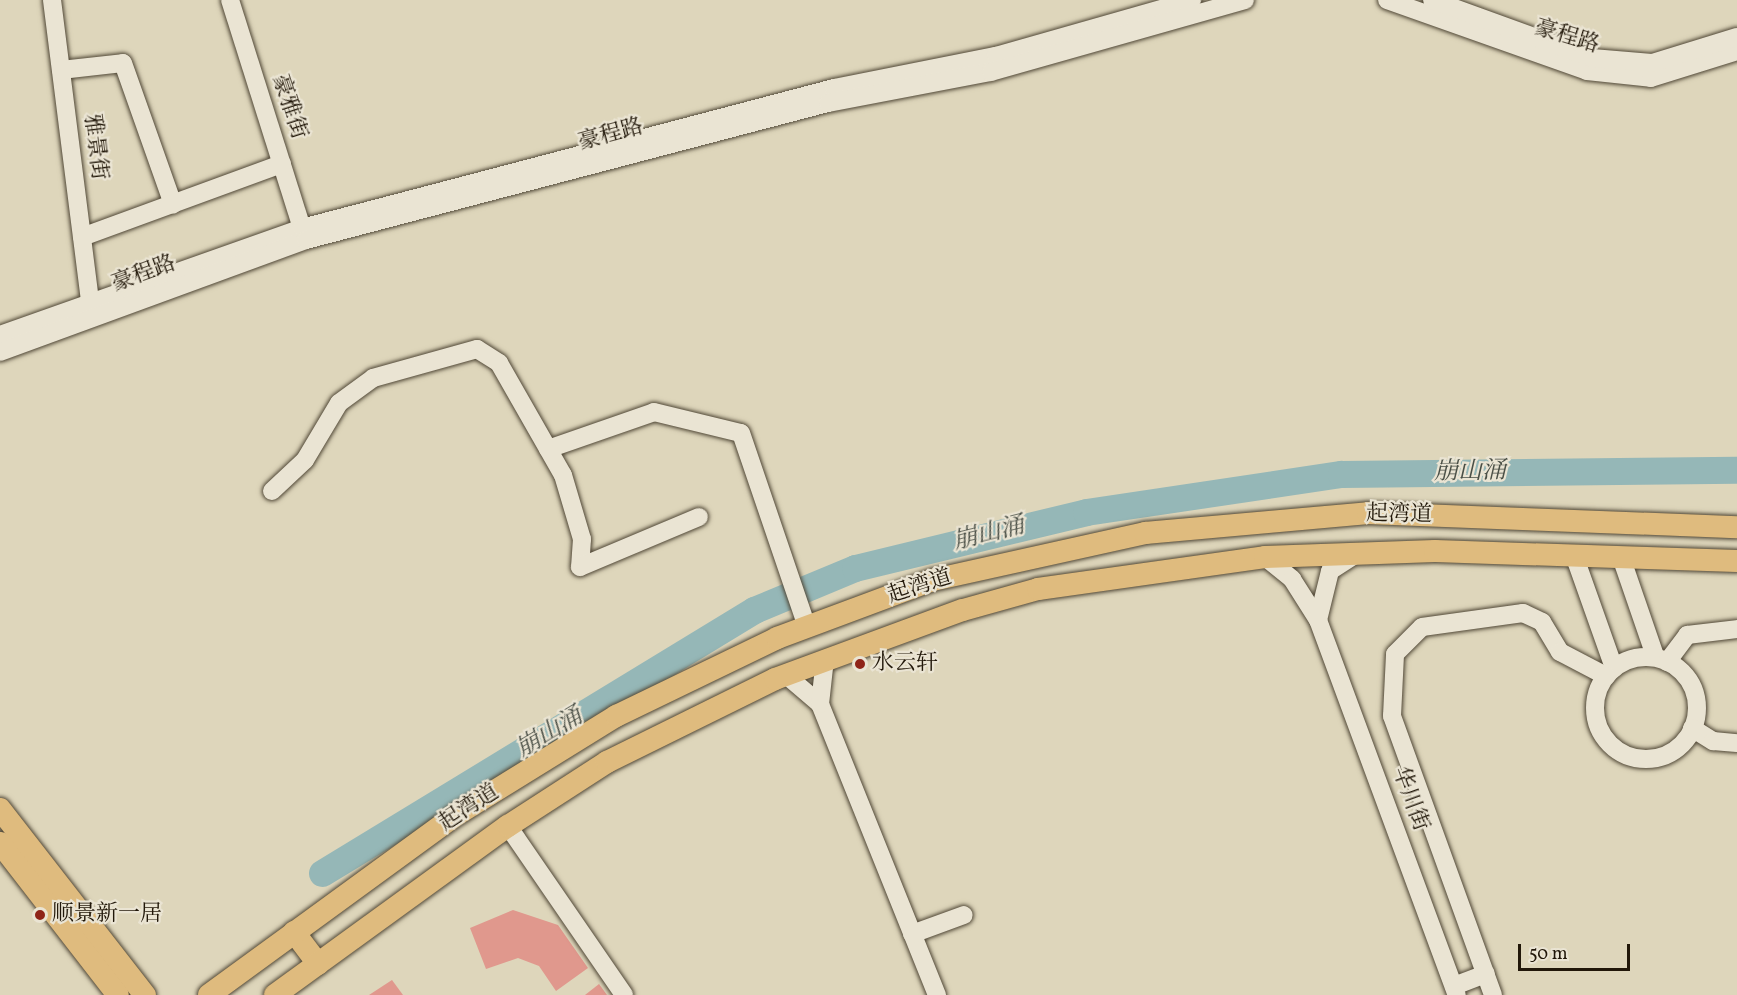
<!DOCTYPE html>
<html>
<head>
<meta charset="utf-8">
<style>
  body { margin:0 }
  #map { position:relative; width:1737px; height:995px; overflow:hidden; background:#ded6bb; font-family:Vollkorn,"Noto Serif SC",serif }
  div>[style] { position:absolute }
  .river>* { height:27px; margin:-13.5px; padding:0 13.5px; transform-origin:13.5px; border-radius:13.5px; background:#95b7b7 }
  .building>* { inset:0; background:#e0988d }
  .roads { filter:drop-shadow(0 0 2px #504736) drop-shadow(0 0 2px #504736) }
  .minor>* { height:18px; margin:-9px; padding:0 9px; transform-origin:9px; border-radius:9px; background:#eae4d3 }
  .minor>.ring { margin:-9px; padding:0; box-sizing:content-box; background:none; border:18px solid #eae4d3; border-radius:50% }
  .major>* { height:22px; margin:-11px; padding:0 11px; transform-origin:11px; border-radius:11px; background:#dfbb7e }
  .dots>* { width:16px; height:16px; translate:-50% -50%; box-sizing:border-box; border:3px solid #eae4d3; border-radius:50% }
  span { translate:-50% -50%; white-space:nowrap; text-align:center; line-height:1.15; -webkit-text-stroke:4.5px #eae4d3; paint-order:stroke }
  .street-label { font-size:22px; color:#211709 }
  .poi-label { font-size:22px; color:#211709 }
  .left { translate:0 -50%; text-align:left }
  .water-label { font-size:24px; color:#4a4f46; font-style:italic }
  .scale { position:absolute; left:1518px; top:944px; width:112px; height:27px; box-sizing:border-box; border:3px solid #211709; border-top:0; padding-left:8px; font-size:18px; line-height:21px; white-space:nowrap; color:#211709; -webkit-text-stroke:4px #eae4d3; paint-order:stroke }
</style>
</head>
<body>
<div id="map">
  <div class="river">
    <div style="left:322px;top:873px;width:506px;rotate:-31.33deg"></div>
    <div style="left:754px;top:610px;width:109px;rotate:-22.6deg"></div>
    <div style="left:855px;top:568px;width:238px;rotate:-13.6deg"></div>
    <div style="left:1086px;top:512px;width:258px;rotate:-8.5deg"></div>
    <div style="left:1341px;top:474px;width:396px;rotate:-0.6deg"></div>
  </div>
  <div class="building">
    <div style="clip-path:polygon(513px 910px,558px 925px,588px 968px,556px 991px,539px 966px,518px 958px,486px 969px,470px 928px)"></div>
    <div style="clip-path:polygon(392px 980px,403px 995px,369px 995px)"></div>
    <div style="clip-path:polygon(599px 984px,607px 995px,585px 995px)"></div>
  </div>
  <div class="roads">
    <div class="minor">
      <div style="left:52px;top:0;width:302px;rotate:82.8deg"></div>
      <div style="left:230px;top:0;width:239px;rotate:72.5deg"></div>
      <div style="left:1387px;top:0;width:212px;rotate:19.5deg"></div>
      <div style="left:1587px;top:71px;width:64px;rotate:6.2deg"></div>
      <div style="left:1651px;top:78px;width:90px;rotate:-17.4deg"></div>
      <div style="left:1432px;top:0;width:170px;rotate:19.9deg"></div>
      <div style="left:1592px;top:58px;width:60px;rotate:4.8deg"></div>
      <div style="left:1652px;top:63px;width:89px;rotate:-17deg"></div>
      <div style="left:61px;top:70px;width:62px;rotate:-6.4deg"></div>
      <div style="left:123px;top:63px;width:150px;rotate:70.5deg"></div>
      <div style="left:82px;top:237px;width:213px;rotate:-20.1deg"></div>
      <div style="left:0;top:335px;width:320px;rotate:-19.5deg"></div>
      <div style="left:302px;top:228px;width:550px;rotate:-14.74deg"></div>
      <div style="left:834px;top:88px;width:165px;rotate:-11.2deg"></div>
      <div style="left:996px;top:56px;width:204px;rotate:-15.9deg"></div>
      <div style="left:0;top:352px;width:326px;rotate:-20.1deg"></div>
      <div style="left:306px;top:240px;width:540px;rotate:-14.71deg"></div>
      <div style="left:828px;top:103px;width:166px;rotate:-10.8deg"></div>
      <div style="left:991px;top:72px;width:264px;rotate:-15.8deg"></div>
      <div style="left:548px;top:449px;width:112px;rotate:-19.2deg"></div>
      <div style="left:654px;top:412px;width:89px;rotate:13.6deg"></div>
      <div style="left:741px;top:433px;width:205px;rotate:71.2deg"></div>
      <div style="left:272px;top:491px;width:45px;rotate:-43.2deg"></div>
      <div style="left:305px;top:460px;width:66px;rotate:-59.2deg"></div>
      <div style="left:339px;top:403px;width:42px;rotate:-36.3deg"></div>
      <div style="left:373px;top:378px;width:108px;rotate:-15.6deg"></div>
      <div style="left:477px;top:349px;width:26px;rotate:32deg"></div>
      <div style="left:499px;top:363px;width:129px;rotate:60.3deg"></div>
      <div style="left:563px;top:475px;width:67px;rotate:73.5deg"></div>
      <div style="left:582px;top:539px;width:28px;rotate:94deg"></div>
      <div style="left:580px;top:567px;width:129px;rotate:-22.8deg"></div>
      <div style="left:1574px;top:555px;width:120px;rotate:70.5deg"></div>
      <div style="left:1265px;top:557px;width:35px;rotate:39deg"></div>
      <div style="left:1292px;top:579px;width:49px;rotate:57.6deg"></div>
      <div style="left:1318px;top:620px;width:400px;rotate:69.7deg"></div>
      <div style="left:1621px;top:557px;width:105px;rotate:71deg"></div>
      <div style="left:1318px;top:620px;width:50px;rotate:-76.2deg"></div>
      <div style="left:1330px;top:571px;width:30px;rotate:-33deg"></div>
      <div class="ring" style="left:1595px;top:657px;width:84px;height:84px"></div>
      <div style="left:1667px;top:662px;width:34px;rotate:-53deg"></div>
      <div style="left:1687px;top:635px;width:50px;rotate:-6.8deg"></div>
      <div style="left:786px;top:675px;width:45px;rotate:40.5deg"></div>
      <div style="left:820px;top:704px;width:314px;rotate:68.1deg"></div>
      <div style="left:820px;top:704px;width:45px;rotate:-83.7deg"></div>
      <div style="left:1692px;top:728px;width:25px;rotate:32deg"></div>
      <div style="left:1713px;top:741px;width:24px;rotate:5deg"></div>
      <div style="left:508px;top:826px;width:205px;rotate:55.5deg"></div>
      <div style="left:912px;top:934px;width:55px;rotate:-20.1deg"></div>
      <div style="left:1454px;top:986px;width:34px;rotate:-21deg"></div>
      <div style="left:1493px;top:995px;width:297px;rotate:-109.9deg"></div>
      <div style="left:1392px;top:716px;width:62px;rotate:-87.2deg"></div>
      <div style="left:1395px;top:654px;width:38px;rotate:-45deg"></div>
      <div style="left:1422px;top:627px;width:102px;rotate:-7.9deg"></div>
      <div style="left:1523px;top:613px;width:21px;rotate:25deg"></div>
      <div style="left:1542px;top:622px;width:35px;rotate:59deg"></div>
      <div style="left:1560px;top:652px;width:52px;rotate:27.6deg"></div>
    </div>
    <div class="major">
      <div style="left:0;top:809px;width:236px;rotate:52.1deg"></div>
      <div style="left:0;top:843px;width:192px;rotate:52.2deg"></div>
      <div style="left:294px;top:932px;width:40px;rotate:53deg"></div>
      <div style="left:209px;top:995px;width:309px;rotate:-36.1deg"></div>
      <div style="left:459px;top:813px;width:185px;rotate:-31.7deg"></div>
      <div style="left:616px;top:716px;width:179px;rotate:-25.8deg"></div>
      <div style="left:777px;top:638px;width:166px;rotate:-20.4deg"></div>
      <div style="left:933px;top:580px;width:217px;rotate:-12.5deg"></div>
      <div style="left:1145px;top:533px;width:224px;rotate:-5.1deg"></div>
      <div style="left:1368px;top:513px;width:369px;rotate:2.2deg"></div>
      <div style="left:275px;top:995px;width:288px;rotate:-36deg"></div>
      <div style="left:508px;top:826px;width:118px;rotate:-32.9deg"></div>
      <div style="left:607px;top:762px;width:187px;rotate:-26.3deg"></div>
      <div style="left:775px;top:679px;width:200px;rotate:-20.2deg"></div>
      <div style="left:963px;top:610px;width:78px;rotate:-15.6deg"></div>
      <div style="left:1038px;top:589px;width:229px;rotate:-8deg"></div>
      <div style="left:1265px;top:557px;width:170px;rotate:-2deg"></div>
      <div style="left:1435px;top:551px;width:302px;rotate:1.9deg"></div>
    </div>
  </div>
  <div class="dots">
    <div style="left:860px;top:664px;background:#8f2418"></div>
    <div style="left:40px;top:915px;background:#8f2418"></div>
  </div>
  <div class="street-label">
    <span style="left:1567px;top:37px;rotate:17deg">豪程路</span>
    <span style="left:289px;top:107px;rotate:72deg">豪雅街</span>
    <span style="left:611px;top:135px;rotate:-15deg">豪程路</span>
    <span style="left:95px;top:147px;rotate:83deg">雅景街</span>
    <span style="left:144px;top:274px;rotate:-20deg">豪程路</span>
    <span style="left:1399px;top:515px;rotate:1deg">起湾道</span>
    <span style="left:920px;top:587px;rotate:-18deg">起湾道</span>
    <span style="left:1410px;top:799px;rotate:70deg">华川街</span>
    <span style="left:469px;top:808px;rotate:-33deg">起湾道</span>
  </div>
  <div class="poi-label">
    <span class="left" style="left:872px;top:664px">水云轩</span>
    <span class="left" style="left:52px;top:915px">顺景新一居</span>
  </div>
  <div class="water-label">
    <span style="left:1470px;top:473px;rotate:-1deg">崩山涌</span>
    <span style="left:989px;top:535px;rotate:-14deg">崩山涌</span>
    <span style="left:550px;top:734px;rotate:-31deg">崩山涌</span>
  </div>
  <div class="scale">50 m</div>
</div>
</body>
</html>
